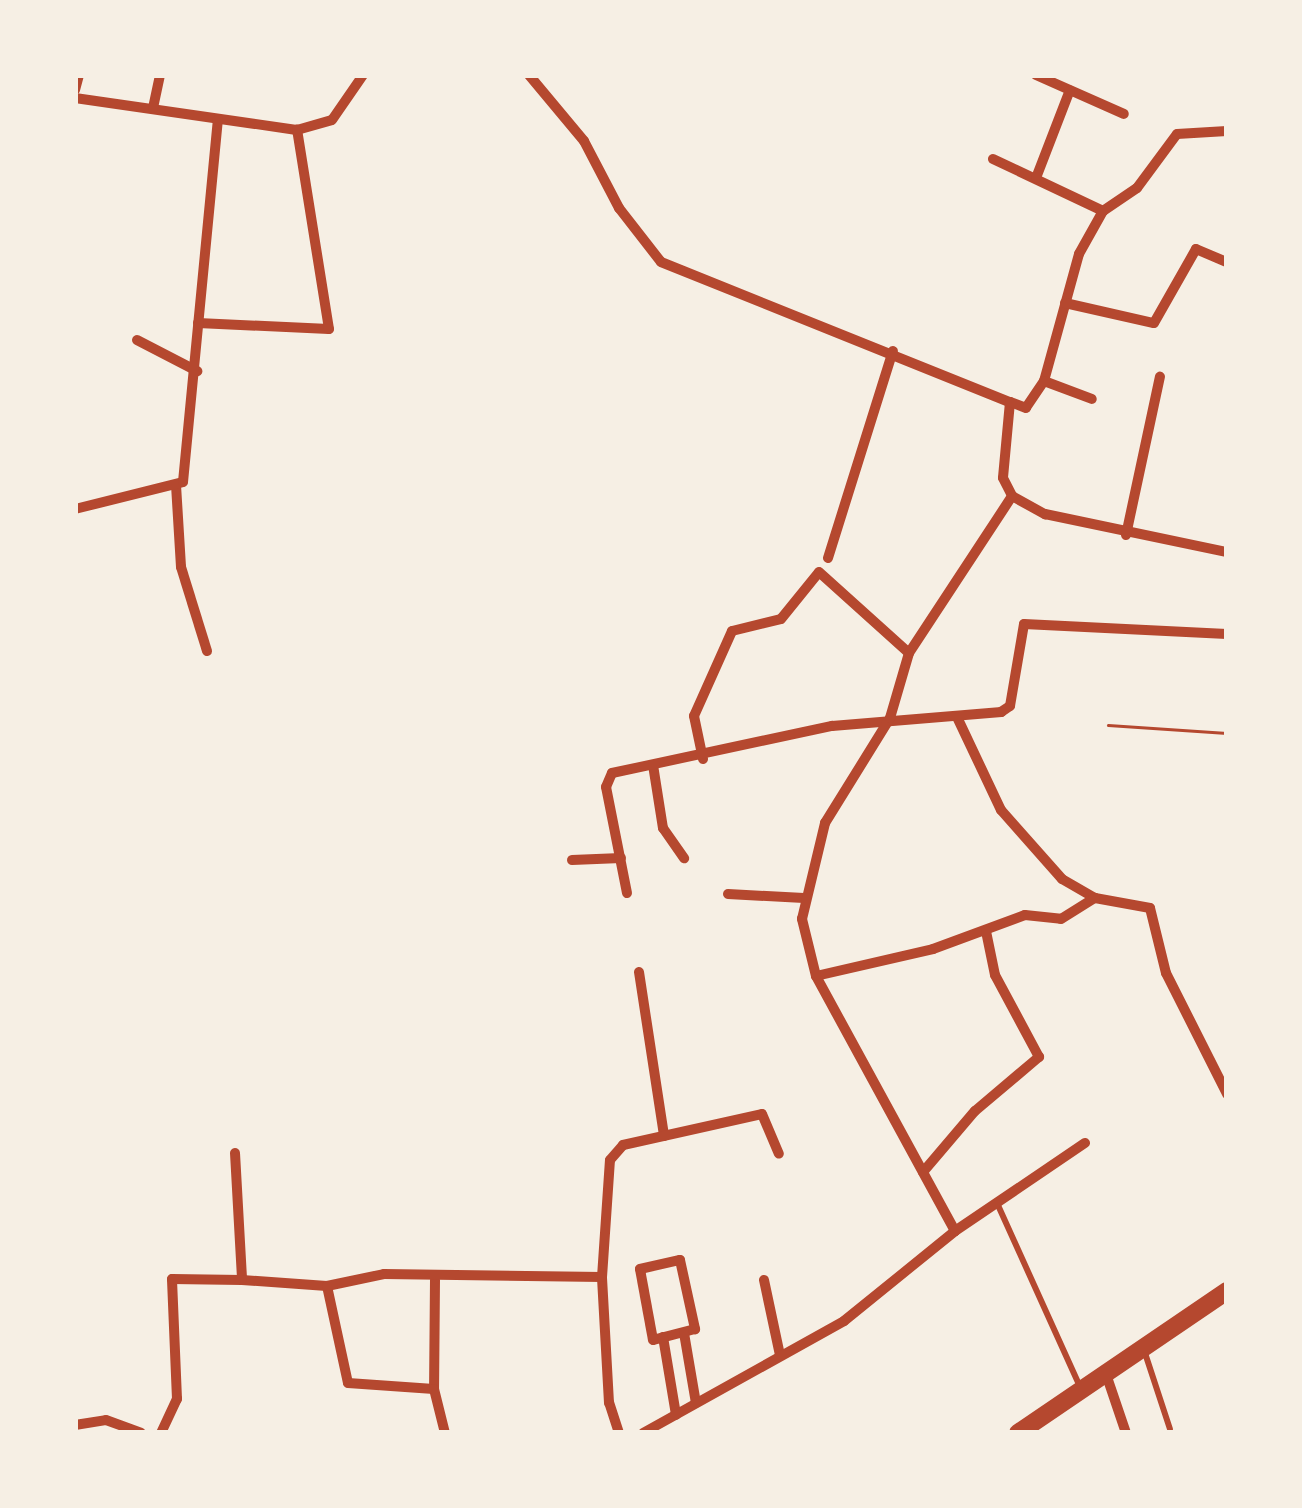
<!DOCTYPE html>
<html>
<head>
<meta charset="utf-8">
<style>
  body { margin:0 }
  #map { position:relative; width:1302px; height:1508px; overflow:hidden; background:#f6efe4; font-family:Signika,sans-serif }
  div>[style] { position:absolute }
  .path>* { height:3px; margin:-1.5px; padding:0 1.5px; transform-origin:1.5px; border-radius:1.5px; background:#b5482f }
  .service>* { height:6px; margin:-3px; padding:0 3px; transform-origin:3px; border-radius:3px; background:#b5482f }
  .minor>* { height:10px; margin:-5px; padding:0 5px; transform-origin:5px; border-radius:5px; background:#b5482f }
  .primary>* { height:18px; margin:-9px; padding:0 9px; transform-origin:9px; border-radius:9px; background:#b5482f }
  span { translate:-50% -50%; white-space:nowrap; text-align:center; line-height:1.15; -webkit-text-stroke:12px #f6efe4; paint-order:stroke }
  .frame { position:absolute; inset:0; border:78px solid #f6efe4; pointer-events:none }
</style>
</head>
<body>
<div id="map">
  <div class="path">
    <div style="left:1108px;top:725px;width:119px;rotate:3.8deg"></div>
  </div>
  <div class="service">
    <div style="left:997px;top:1203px;width:202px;rotate:65.7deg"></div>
    <div style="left:1144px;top:1350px;width:83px;rotate:71.8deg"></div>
  </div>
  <div class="minor">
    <div style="left:529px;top:75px;width:86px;rotate:50.2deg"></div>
    <div style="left:584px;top:141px;width:76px;rotate:62.4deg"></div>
    <div style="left:619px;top:208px;width:68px;rotate:52.1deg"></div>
    <div style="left:661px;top:262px;width:376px;rotate:21.9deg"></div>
    <div style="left:1010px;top:402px;width:76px;rotate:95.3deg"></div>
    <div style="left:1003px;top:478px;width:20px;rotate:63deg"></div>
    <div style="left:1012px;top:496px;width:38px;rotate:29deg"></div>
    <div style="left:1045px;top:514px;width:186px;rotate:11.8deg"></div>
    <div style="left:1036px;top:75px;width:96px;rotate:23.9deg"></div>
    <div style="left:75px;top:90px;width:16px;rotate:-75deg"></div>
    <div style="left:75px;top:98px;width:224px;rotate:8.2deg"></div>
    <div style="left:297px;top:130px;width:36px;rotate:-16deg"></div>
    <div style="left:332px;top:120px;width:55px;rotate:-55.4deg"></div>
    <div style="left:153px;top:108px;width:34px;rotate:-78deg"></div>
    <div style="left:993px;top:159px;width:122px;rotate:25.3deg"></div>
    <div style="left:1103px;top:211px;width:49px;rotate:119.2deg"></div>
    <div style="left:1079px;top:254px;width:132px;rotate:105.4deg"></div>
    <div style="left:1044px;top:381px;width:32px;rotate:124deg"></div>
    <div style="left:1026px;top:408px;width:17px;rotate:-159deg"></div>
    <div style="left:1036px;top:178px;width:94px;rotate:-68.9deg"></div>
    <div style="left:1103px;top:211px;width:41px;rotate:-34.1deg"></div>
    <div style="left:1137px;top:188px;width:67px;rotate:-53.5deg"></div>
    <div style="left:1177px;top:134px;width:50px;rotate:-3.4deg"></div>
    <div style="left:1065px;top:303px;width:91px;rotate:12.7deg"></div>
    <div style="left:1154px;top:323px;width:85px;rotate:-60.4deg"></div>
    <div style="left:1196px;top:249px;width:34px;rotate:23deg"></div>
    <div style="left:198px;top:323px;width:131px;rotate:2.6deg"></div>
    <div style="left:329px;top:329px;width:202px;rotate:-99.1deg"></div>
    <div style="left:137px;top:340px;width:68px;rotate:27.3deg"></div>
    <div style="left:1044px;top:381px;width:51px;rotate:20.6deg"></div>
    <div style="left:176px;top:485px;width:82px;rotate:86.5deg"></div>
    <div style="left:181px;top:567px;width:88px;rotate:72.8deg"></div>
    <div style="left:75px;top:509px;width:111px;rotate:-14deg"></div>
    <div style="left:183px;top:482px;width:364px;rotate:-84.5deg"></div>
    <div style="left:1126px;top:535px;width:162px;rotate:-77.9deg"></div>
    <div style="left:828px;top:558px;width:217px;rotate:-72.6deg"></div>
    <div style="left:957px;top:717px;width:103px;rotate:64.7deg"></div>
    <div style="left:1001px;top:810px;width:92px;rotate:48.5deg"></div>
    <div style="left:1062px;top:879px;width:38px;rotate:30deg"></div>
    <div style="left:1095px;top:898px;width:56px;rotate:10.3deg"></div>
    <div style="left:1150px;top:908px;width:67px;rotate:76.2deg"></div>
    <div style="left:1166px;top:973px;width:136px;rotate:63.2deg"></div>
    <div style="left:703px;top:759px;width:44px;rotate:-101.8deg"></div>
    <div style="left:694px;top:716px;width:93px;rotate:-65.9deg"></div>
    <div style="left:732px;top:631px;width:50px;rotate:-13.8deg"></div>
    <div style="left:781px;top:619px;width:60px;rotate:-51deg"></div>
    <div style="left:819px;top:572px;width:121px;rotate:42deg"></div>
    <div style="left:653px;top:765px;width:64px;rotate:81deg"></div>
    <div style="left:663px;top:828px;width:37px;rotate:55deg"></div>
    <div style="left:572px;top:860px;width:49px;rotate:-2.3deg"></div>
    <div style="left:627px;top:893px;width:108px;rotate:-101.2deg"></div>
    <div style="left:606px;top:787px;width:15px;rotate:-67deg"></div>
    <div style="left:612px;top:773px;width:225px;rotate:-12.1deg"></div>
    <div style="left:832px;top:726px;width:170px;rotate:-4.7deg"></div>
    <div style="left:1001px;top:712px;width:11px;rotate:-34deg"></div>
    <div style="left:1010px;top:706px;width:83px;rotate:-80.3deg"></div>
    <div style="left:1024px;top:624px;width:203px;rotate:2.8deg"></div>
    <div style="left:728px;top:894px;width:76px;rotate:3deg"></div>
    <div style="left:639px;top:972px;width:166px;rotate:81.3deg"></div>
    <div style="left:816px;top:976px;width:120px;rotate:-13deg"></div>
    <div style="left:933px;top:949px;width:98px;rotate:-20.3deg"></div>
    <div style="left:1025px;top:915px;width:36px;rotate:6deg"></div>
    <div style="left:1061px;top:919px;width:40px;rotate:-32deg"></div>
    <div style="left:235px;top:1153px;width:127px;rotate:86.8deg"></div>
    <div style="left:242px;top:1280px;width:85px;rotate:4deg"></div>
    <div style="left:327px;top:1286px;width:99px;rotate:77.8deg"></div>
    <div style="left:348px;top:1383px;width:86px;rotate:4deg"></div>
    <div style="left:923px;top:1172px;width:80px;rotate:-49.6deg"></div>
    <div style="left:975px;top:1111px;width:84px;rotate:-40.2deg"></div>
    <div style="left:1039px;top:1057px;width:93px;rotate:-118.2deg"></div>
    <div style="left:995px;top:975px;width:45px;rotate:-101.6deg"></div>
    <div style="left:955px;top:1231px;width:290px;rotate:-118.6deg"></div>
    <div style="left:816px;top:976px;width:59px;rotate:-103.8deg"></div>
    <div style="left:802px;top:919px;width:99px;rotate:-76.5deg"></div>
    <div style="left:825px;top:823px;width:123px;rotate:-58.2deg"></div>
    <div style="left:890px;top:718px;width:68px;rotate:-73.7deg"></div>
    <div style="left:909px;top:653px;width:188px;rotate:-56.7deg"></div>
    <div style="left:680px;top:1260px;width:71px;rotate:77.7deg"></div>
    <div style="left:695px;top:1329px;width:43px;rotate:165.3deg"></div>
    <div style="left:653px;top:1340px;width:72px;rotate:-100.4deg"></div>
    <div style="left:640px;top:1269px;width:41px;rotate:-12.7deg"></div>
    <div style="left:435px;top:1280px;width:109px;rotate:90.5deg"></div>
    <div style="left:434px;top:1389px;width:45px;rotate:76deg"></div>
    <div style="left:764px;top:1280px;width:77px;rotate:78deg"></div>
    <div style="left:327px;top:1286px;width:58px;rotate:-11.9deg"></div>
    <div style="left:384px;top:1274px;width:218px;rotate:0.8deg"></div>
    <div style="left:684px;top:1333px;width:71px;rotate:80.3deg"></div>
    <div style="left:663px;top:1337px;width:79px;rotate:80.5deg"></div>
    <div style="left:1106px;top:1374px;width:62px;rotate:71.3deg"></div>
    <div style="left:75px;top:1425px;width:31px;rotate:-9deg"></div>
    <div style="left:106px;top:1420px;width:37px;rotate:20deg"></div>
    <div style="left:161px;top:1433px;width:38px;rotate:-65deg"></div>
    <div style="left:177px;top:1399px;width:120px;rotate:-92.4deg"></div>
    <div style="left:172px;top:1279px;width:70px;rotate:0.8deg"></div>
    <div style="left:619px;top:1433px;width:32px;rotate:-108deg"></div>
    <div style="left:609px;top:1403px;width:126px;rotate:-93.2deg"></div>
    <div style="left:602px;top:1277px;width:117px;rotate:-86.1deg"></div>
    <div style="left:610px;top:1160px;width:20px;rotate:-49deg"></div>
    <div style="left:623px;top:1145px;width:142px;rotate:-12.6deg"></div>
    <div style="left:762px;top:1114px;width:43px;rotate:67deg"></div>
    <div style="left:643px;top:1433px;width:230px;rotate:-29.1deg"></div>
    <div style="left:844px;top:1321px;width:143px;rotate:-39deg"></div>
    <div style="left:955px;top:1231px;width:157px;rotate:-34.1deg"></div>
  </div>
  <div class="primary">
    <div style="left:1018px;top:1433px;width:253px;rotate:-34.2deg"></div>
  </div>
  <div class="frame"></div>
</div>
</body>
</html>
